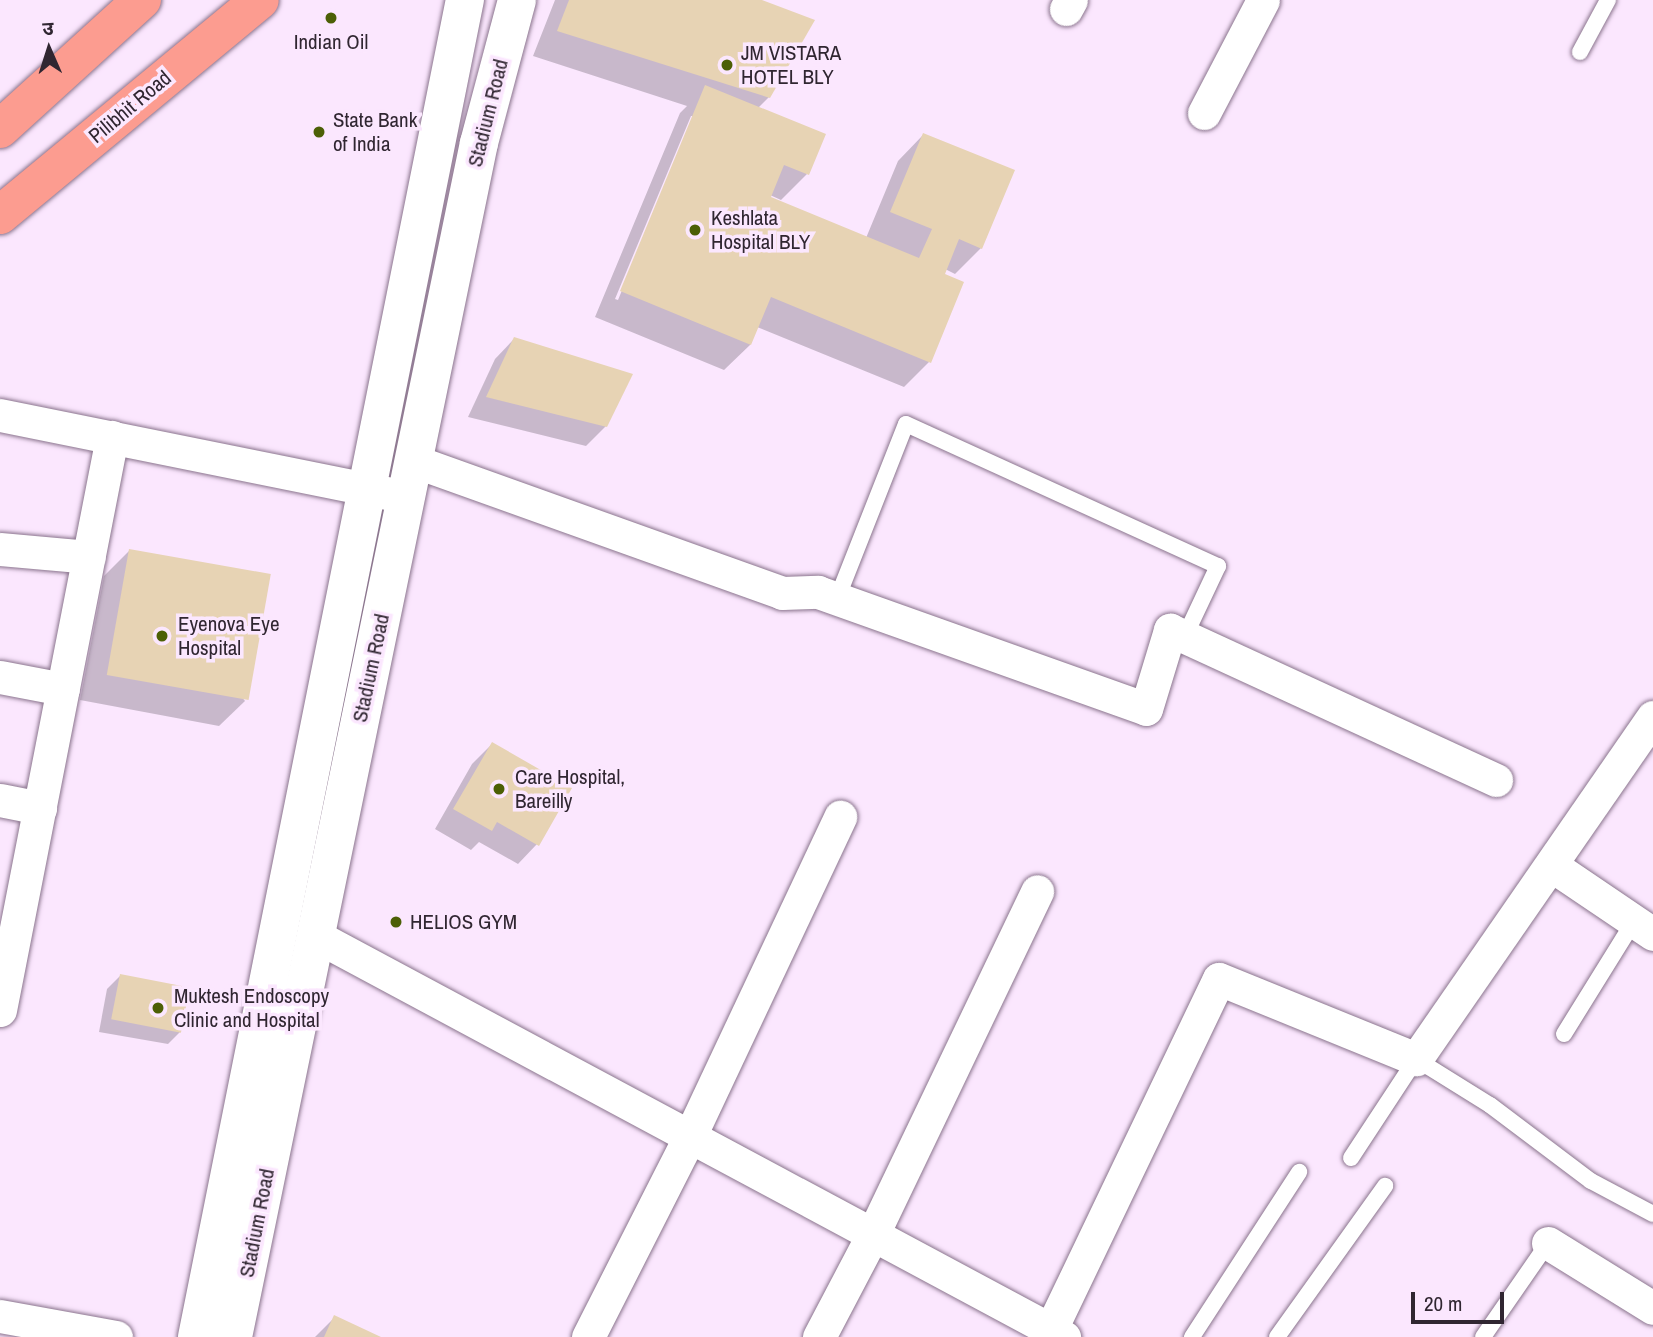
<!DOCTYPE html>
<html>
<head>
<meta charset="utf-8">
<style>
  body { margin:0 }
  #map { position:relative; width:1653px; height:1337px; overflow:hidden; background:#fbe7fe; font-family:"Archivo Narrow","Noto Sans Devanagari",sans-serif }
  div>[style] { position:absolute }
  .shadow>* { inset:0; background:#0003 }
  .building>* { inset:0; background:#e7d3b4; transform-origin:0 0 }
  .roads { filter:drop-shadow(0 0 2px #8a748d) drop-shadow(0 0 2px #8a748d) }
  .service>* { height:16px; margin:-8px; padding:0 8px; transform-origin:8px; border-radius:8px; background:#fff }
  .minor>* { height:33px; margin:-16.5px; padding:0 16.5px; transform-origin:16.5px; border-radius:16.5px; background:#fff }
  .secondary>* { height:38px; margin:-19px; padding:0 19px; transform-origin:19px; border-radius:19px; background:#fff }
  .trunk>* { height:38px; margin:-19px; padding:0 19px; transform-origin:19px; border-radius:19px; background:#fc9c90 }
  .dots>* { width:19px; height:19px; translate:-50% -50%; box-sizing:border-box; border:4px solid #fbe7fe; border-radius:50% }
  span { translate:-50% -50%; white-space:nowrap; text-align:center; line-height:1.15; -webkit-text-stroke:7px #fbe7fe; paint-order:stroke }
  .poi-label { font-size:21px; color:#302631 }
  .left { translate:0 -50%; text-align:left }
  .street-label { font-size:21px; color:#302631 }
  .north { position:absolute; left:14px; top:14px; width:70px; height:70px; -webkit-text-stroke:5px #fbe7fe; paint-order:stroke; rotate:357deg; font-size:19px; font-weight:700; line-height:28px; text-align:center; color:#302631 }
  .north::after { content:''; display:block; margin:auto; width:24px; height:32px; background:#302631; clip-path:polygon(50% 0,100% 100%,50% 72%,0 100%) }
  .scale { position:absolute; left:1411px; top:1292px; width:93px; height:32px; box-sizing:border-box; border:4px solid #302631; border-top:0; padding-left:9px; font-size:21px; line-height:24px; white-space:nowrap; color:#302631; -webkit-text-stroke:5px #fbe7fe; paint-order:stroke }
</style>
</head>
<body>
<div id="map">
  <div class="shadow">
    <div style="clip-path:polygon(evenodd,555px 0,757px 0,769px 97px,758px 108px,807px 174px,781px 200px,770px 195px,769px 198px,866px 238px,898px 161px,923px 135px,981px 248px,955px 274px,945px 269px,929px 362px,904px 387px,757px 327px,750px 345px,724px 370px,595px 317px,680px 113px,687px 106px,533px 56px,555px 0,691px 116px,694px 116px,618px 300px,615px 299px,691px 116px)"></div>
    <div style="clip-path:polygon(514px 339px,606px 426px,586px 446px,468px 417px,495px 359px)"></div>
    <div style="clip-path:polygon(129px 551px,245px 701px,219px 726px,80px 700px,104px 576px)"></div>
    <div style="clip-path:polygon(492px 744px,537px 844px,518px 864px,479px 842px,471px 850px,435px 829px,472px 764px)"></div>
    <div style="clip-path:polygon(120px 976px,181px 1031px,168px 1044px,99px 1032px,107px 989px)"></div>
    <div style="clip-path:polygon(335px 1317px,377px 1337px,315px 1337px)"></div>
  </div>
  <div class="building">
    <div style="clip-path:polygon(569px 0,762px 0,815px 20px,770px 98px,557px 31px)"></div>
    <div style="clip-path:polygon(705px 85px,826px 134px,809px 175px,784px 165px,771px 197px,919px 258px,932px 229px,890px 212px,923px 133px,1015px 170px,982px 249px,959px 239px,945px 274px,964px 282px,931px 363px,771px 297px,751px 345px,620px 291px)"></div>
    <div style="clip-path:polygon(514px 337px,633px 374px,607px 427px,486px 397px)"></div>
    <div style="left:129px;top:549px;width:144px;height:128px;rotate:10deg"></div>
    <div style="clip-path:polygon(492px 742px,572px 788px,539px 846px,497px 822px,492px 831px,453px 809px)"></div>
    <div style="left:120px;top:974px;width:71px;height:46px;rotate:11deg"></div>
    <div style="clip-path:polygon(334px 1315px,381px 1337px,324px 1337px)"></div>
  </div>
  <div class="roads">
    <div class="service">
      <div style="left:1580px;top:52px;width:59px;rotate:-61.7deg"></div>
      <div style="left:837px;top:599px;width:188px;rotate:-68.5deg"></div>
      <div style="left:906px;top:424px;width:343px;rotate:24.5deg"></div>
      <div style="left:1218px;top:566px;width:77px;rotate:115.2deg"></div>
      <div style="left:1564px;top:1034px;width:133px;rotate:-58.2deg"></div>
      <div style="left:1351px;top:1158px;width:118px;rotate:-56.7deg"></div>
      <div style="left:1416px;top:1059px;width:87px;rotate:31.9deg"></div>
      <div style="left:1490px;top:1105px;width:126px;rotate:37deg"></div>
      <div style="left:1591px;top:1181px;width:70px;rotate:28deg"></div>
      <div style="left:1192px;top:1337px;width:197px;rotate:-57deg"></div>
      <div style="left:1277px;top:1337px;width:186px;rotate:-54.4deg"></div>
      <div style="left:1483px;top:1337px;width:114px;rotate:-55.3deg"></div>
    </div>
    <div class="minor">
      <div style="left:1066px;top:9px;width:10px;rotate:-61deg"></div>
      <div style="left:1204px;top:113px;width:127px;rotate:-62.4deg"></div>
      <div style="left:0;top:415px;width:400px;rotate:11.4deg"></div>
      <div style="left:414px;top:461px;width:391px;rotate:19.7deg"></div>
      <div style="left:782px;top:593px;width:36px;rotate:-2deg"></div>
      <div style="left:818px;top:592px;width:348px;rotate:19.6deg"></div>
      <div style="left:1146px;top:709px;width:83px;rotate:-73.1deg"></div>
      <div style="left:1170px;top:630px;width:359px;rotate:24.7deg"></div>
      <div style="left:0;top:549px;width:89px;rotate:5.1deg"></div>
      <div style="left:0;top:677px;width:64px;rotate:10.8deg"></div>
      <div style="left:0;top:800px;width:41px;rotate:11.3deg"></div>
      <div style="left:1551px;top:865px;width:123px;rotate:34.1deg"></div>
      <div style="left:316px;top:936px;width:849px;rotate:28.2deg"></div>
      <div style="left:0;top:1010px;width:584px;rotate:-78.94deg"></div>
      <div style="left:1548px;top:1243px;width:123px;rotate:31.8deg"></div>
      <div style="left:0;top:1316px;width:118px;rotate:10.3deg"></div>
      <div style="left:1051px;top:1329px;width:388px;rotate:-64.4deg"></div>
      <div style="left:1219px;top:979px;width:213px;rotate:22.1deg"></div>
      <div style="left:1416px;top:1059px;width:416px;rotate:-55.3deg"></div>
      <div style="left:588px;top:1337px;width:225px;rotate:-63.1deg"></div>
      <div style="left:690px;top:1136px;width:353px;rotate:-64.8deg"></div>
      <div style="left:819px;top:1337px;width:116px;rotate:-62.3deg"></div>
      <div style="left:873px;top:1234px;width:380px;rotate:-64.4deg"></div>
    </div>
    <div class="secondary">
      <div style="left:197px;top:1337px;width:1364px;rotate:-78.67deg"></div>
      <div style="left:233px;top:1337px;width:1219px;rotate:-78.36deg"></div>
      <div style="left:479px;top:143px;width:148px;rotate:-75.1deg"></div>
    </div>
    <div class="trunk">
      <div style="left:0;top:129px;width:192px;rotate:-42.3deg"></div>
      <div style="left:0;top:215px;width:337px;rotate:-39.6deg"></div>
    </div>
  </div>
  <div class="dots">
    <div style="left:331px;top:18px;background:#4c5f06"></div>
    <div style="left:727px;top:65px;background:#4c5f06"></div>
    <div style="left:319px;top:132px;background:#4c5f06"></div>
    <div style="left:695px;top:230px;background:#4c5f06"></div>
    <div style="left:162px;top:636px;background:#4c5f06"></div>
    <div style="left:499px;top:789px;background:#4c5f06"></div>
    <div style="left:396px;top:922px;background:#4c5f06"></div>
    <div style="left:158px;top:1008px;background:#4c5f06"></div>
  </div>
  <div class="poi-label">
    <span style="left:331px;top:42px">Indian Oil</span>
    <span class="left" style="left:741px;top:65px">JM VISTARA<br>HOTEL BLY</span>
    <span class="left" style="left:333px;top:132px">State Bank<br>of India</span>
    <span class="left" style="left:711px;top:230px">Keshlata<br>Hospital BLY</span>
    <span class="left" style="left:178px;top:636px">Eyenova Eye<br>Hospital</span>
    <span class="left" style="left:515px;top:789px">Care Hospital,<br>Bareilly</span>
    <span class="left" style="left:410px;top:922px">HELIOS GYM</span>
    <span class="left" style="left:174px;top:1008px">Muktesh Endoscopy<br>Clinic and Hospital</span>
  </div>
  <div class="street-label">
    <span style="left:130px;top:107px;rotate:-40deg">Pilibhit Road</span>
    <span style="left:488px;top:113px;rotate:-76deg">Stadium Road</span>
    <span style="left:371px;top:668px;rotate:-78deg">Stadium Road</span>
    <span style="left:257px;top:1223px;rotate:-79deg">Stadium Road</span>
  </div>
  <div class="north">उ</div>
  <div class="scale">20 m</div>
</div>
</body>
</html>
